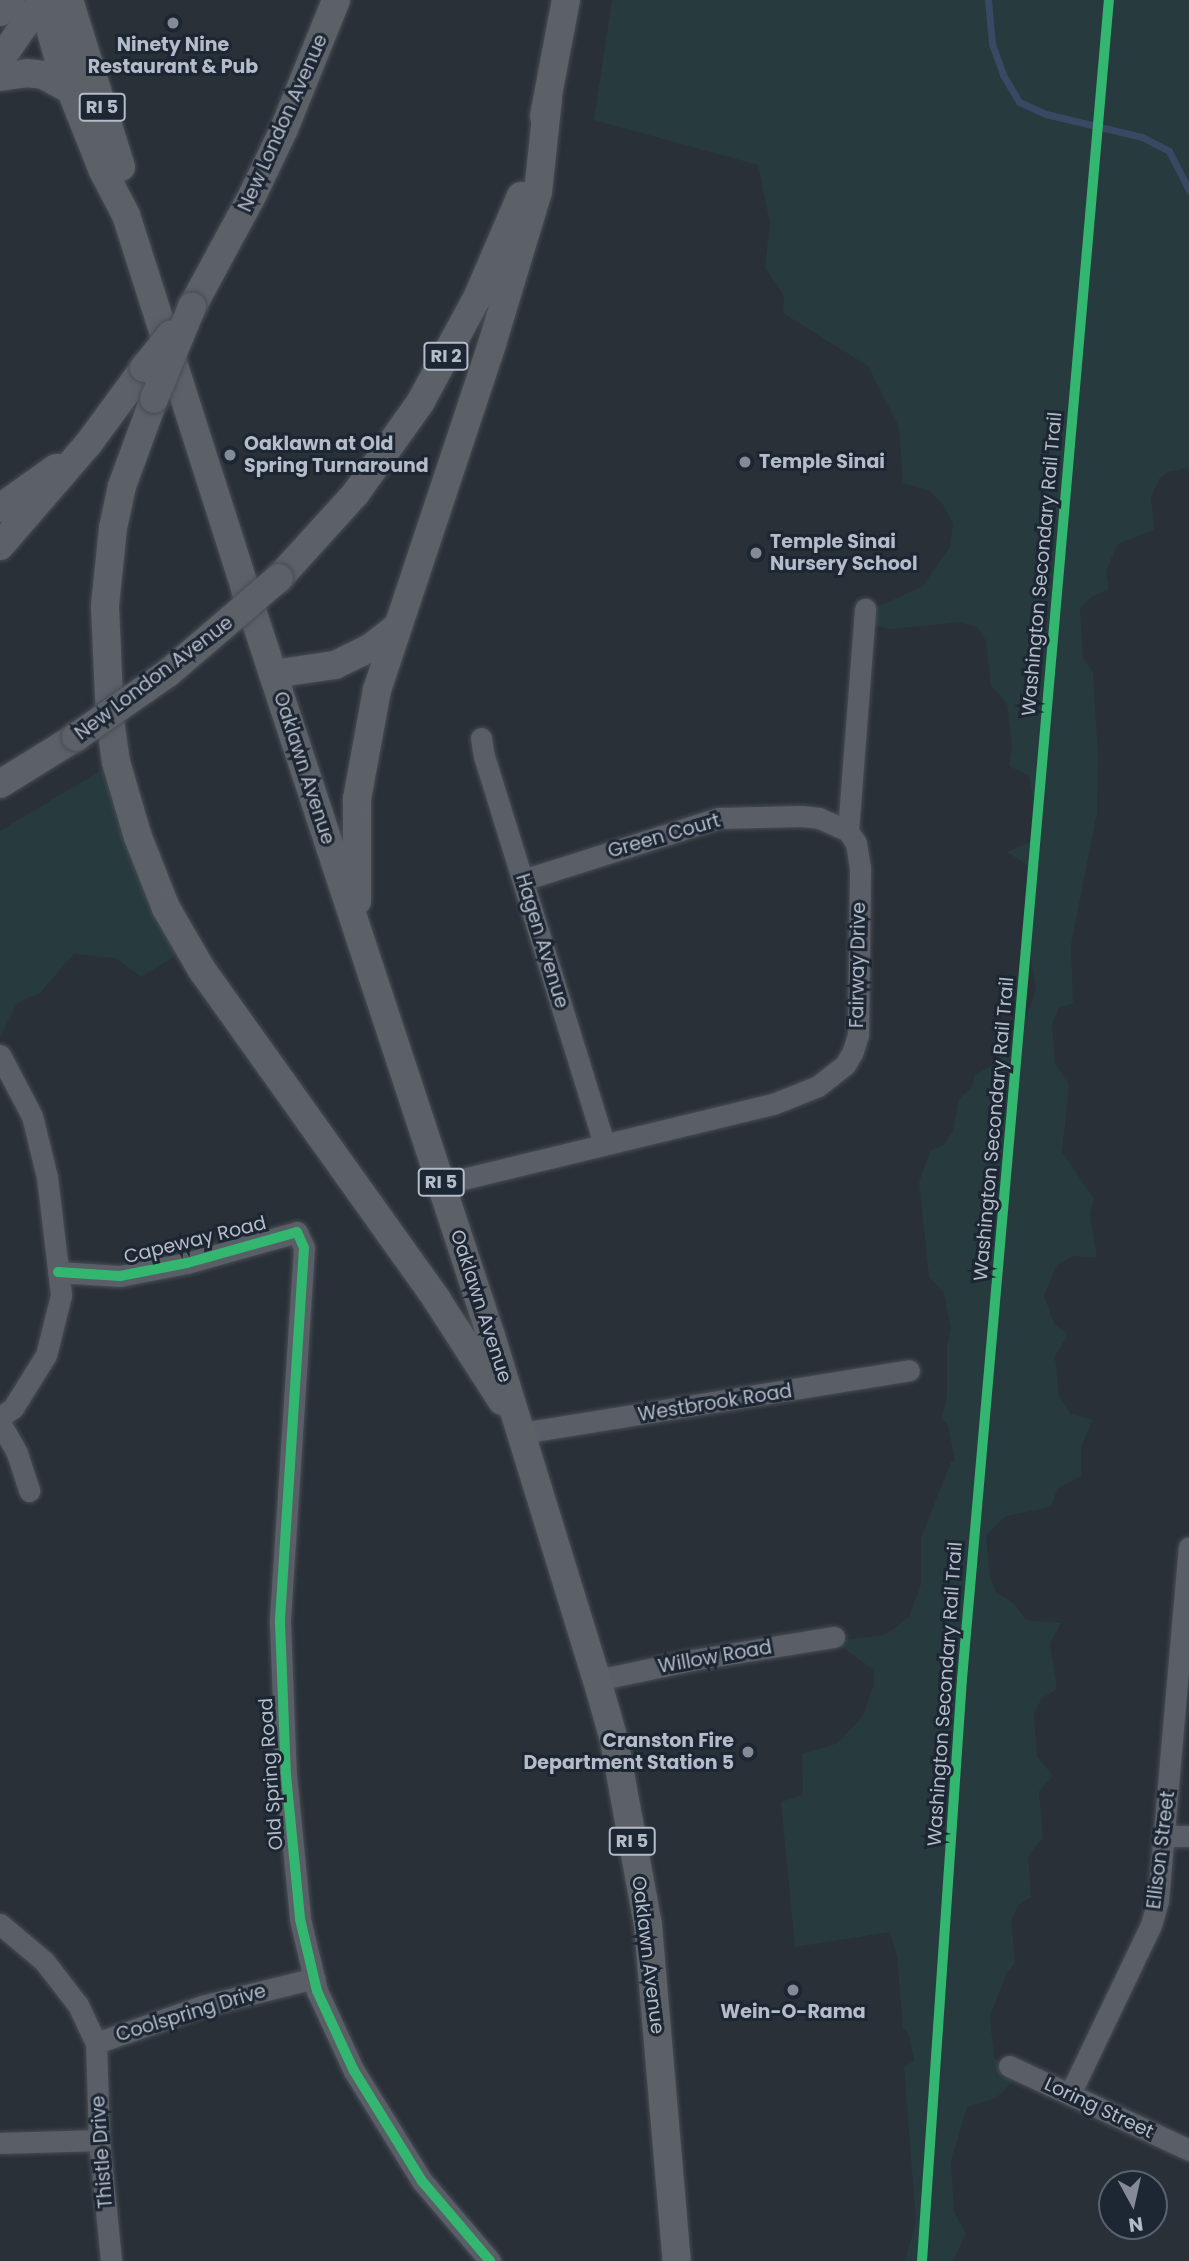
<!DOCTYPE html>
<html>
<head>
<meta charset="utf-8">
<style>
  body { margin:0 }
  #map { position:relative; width:1189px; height:2261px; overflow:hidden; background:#2a3038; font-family:Poppins,sans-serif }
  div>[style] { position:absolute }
  .green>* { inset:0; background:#273a3e }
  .stream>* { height:7px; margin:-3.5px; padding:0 3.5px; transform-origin:3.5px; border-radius:3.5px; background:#384963 }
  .roads { filter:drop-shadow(0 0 2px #484c53) drop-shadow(0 0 2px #484c53) }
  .minor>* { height:21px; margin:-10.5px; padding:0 10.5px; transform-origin:10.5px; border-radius:10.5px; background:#5a5e66 }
  .major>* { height:28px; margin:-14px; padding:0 14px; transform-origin:14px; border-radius:14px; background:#5c6168 }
  .bridges { filter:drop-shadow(0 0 2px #484c55) drop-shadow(0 0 2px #484c55) }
  .major-bridge>* { height:28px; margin:-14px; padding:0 14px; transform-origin:14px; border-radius:14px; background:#5c6168 }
  .cycleway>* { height:10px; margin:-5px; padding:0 5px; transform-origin:5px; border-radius:5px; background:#33b770 }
  .dots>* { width:19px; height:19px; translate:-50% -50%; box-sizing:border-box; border:4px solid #1d2633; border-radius:50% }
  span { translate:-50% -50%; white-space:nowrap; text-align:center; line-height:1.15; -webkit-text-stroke:6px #1d2633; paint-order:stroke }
  .shield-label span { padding:2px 5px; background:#1d2633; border:2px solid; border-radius:5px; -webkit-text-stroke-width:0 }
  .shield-label { font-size:18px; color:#b4bcc9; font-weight:700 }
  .poi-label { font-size:19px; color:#b4bcc9; font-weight:700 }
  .left { translate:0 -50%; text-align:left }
  .right { translate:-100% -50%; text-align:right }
  .street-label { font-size:19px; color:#b4bcc9 }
  .north { position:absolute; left:1098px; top:2170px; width:70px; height:70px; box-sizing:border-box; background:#1d2633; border:2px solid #59626f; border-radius:50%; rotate:172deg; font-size:19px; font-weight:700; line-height:28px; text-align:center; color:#b4bcc9 }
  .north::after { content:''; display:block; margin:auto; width:24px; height:32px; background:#848b96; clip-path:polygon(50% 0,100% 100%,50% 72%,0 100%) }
</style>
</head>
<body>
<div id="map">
  <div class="green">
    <div style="clip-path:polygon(612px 0,1189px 0,1189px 468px,1168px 472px,1159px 479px,1151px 497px,1154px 530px,1118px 544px,1106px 570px,1109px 589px,1091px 597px,1080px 608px,1083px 658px,1093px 672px,1098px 759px,1097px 813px,1071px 945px,1073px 1003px,1059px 1008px,1052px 1025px,1055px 1063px,1069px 1085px,1062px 1152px,1094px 1199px,1090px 1213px,1097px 1258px,1073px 1256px,1057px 1265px,1044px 1296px,1055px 1325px,1068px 1334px,1055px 1356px,1059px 1396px,1071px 1414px,1093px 1420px,1081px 1447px,1081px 1476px,1057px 1489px,1051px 1507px,1006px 1516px,986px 1535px,990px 1576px,996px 1592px,1014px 1604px,1026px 1620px,1061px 1623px,1050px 1644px,1057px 1689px,1042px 1698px,1034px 1713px,1037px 1756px,1053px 1776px,1039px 1791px,1043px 1838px,1028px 1856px,1031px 1897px,1019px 1905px,1011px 1919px,1015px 1963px,1007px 1973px,990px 2016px,994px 2058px,1019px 2076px,996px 2098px,967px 2107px,951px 2161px,954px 2212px,966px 2233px,953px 2261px,905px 2261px,916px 2222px,904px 2067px,914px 2061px,909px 2035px,903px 2028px,897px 1956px,890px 1932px,795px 1947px,781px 1802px,803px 1795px,802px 1754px,838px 1743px,862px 1717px,874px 1685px,874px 1670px,834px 1641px,885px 1635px,909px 1617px,921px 1584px,921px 1538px,951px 1462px,955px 1461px,948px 1425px,942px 1418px,947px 1396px,947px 1347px,951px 1328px,944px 1293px,929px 1277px,919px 1182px,931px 1150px,944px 1145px,953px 1131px,959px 1099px,972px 1087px,975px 1075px,998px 1062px,1001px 1037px,1024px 1023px,1036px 989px,1029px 948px,1022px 935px,1035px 909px,1027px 865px,1007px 852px,1030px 842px,1037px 821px,1029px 776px,1009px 766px,1012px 746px,1007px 703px,991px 686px,986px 641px,978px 628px,961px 622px,892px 629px,874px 626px,871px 619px,874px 608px,922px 587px,950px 547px,953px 524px,944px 506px,930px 491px,903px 483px,899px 427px,868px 366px,783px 313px,784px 296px,765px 267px,770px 223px,758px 165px,594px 120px)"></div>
    <div style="clip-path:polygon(110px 765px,187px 949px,141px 977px,116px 958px,74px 954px,40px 993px,17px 1003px,0 1037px,0 831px)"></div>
  </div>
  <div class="stream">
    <div style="left:988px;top:0;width:44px;rotate:84.8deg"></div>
    <div style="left:992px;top:44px;width:33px;rotate:70deg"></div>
    <div style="left:1003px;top:75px;width:31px;rotate:59deg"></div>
    <div style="left:1019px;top:102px;width:30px;rotate:24deg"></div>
    <div style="left:1046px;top:114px;width:99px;rotate:13.5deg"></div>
    <div style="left:1142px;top:137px;width:30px;rotate:27deg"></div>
    <div style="left:1169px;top:151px;width:44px;rotate:62.9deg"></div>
  </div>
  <div class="roads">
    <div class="minor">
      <div style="left:481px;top:738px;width:18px;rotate:81deg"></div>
      <div style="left:484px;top:756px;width:406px;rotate:72.8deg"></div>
      <div style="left:523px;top:880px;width:206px;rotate:-17.6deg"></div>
      <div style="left:719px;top:818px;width:82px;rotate:-1.4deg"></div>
      <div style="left:801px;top:816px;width:18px;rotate:6deg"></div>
      <div style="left:819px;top:818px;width:32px;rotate:24deg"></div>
      <div style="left:0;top:1055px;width:69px;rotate:62.3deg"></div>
      <div style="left:32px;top:1116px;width:63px;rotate:76.2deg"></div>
      <div style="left:47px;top:1177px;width:119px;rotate:83.2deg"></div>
      <div style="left:61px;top:1295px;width:62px;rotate:104deg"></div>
      <div style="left:46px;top:1355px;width:62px;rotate:121.9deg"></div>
      <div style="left:13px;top:1408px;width:16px;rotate:145deg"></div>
      <div style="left:442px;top:1184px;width:341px;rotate:-13.6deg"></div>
      <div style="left:773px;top:1104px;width:48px;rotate:-21.8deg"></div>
      <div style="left:818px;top:1086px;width:34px;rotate:-38deg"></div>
      <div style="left:845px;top:1065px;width:16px;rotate:-60deg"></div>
      <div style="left:853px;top:1051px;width:17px;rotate:-73deg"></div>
      <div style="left:858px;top:1035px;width:167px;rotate:-89.3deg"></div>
      <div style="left:860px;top:868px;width:25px;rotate:-99deg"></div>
      <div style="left:856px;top:843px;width:14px;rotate:-124deg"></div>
      <div style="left:848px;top:831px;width:223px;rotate:-85.6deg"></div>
      <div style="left:58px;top:1272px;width:62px;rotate:3.7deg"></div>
      <div style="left:120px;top:1276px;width:68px;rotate:-11deg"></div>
      <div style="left:187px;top:1263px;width:114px;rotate:-15.7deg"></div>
      <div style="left:297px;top:1232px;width:17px;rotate:66deg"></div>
      <div style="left:304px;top:1248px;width:375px;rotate:93.7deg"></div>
      <div style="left:280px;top:1622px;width:153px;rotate:87.8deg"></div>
      <div style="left:286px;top:1775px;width:145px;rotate:84.4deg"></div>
      <div style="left:300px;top:1919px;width:74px;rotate:76.7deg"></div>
      <div style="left:317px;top:1991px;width:88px;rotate:65.2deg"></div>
      <div style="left:354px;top:2071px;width:129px;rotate:58.3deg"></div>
      <div style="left:422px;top:2181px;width:105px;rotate:49.6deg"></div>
      <div style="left:0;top:1423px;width:34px;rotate:60deg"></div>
      <div style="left:17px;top:1453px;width:40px;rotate:72deg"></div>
      <div style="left:522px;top:1433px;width:392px;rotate:-9.2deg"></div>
      <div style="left:597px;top:1680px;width:97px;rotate:-11.9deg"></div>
      <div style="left:692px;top:1660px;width:144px;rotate:-9.2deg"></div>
      <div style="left:1164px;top:1836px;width:25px"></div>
      <div style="left:0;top:1924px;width:57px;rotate:40.1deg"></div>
      <div style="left:44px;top:1961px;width:56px;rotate:52.3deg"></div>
      <div style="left:78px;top:2005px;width:42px;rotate:64.7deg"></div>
      <div style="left:96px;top:2043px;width:97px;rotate:88.2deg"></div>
      <div style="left:99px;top:2140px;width:122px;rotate:84.3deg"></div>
      <div style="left:96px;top:2043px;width:112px;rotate:-19.2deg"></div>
      <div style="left:202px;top:2006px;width:116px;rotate:-13.9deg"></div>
      <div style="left:1009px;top:2066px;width:199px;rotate:25deg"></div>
      <div style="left:1070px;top:2094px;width:187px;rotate:-64.4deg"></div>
      <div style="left:1151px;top:1925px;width:26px;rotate:-74deg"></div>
      <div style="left:1158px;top:1900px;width:354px;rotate:-85deg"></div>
      <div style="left:0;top:2143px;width:99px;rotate:-1.7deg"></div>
    </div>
    <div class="major">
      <div style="left:42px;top:0;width:62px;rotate:74.2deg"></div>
      <div style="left:59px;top:60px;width:119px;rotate:68.4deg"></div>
      <div style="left:103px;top:171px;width:50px;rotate:62.4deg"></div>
      <div style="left:126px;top:215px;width:392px;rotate:72.3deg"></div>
      <div style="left:245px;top:589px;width:786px;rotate:71.77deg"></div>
      <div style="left:491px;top:1336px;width:360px;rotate:72.9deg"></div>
      <div style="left:597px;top:1680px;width:62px;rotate:74.2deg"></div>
      <div style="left:614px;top:1740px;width:189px;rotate:79.6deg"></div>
      <div style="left:648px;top:1926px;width:336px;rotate:85.1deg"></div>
      <div style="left:69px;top:0;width:175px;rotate:72.7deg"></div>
      <div style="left:0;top:12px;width:16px;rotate:-50deg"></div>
      <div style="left:0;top:60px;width:73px;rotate:-55deg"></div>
      <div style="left:0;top:77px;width:27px;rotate:-8deg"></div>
      <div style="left:27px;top:73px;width:16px;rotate:7deg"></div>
      <div style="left:43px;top:75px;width:32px;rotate:28deg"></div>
      <div style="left:544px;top:116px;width:118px;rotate:-79.3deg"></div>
      <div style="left:192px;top:307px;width:128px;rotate:-61.6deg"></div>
      <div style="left:253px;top:194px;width:72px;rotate:-64.5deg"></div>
      <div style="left:284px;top:129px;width:139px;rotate:-68deg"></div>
      <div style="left:154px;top:399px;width:93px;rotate:110.2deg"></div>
      <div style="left:122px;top:486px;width:43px;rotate:102.1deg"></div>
      <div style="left:113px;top:528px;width:78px;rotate:95.9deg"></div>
      <div style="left:105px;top:606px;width:114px;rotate:87.5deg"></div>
      <div style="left:110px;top:720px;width:42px;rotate:81.9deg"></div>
      <div style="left:116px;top:762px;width:78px;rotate:73.7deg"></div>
      <div style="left:138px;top:837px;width:76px;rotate:68.5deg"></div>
      <div style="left:166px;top:908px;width:72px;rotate:59.9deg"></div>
      <div style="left:202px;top:970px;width:405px;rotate:54.5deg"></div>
      <div style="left:437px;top:1300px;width:120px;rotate:57.2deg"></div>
      <div style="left:0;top:508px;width:69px;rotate:-35.5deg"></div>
      <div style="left:0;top:546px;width:136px;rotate:-49.2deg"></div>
      <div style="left:89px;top:443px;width:93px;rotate:-53.7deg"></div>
      <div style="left:279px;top:578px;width:115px;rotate:-47.8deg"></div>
      <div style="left:356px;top:493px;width:110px;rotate:-54.6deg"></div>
      <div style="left:420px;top:403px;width:119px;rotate:-61.5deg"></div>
      <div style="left:477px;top:298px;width:111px;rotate:-66.7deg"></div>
      <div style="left:273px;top:674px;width:63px;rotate:-8.3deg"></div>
      <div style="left:335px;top:665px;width:39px;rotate:-26deg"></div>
      <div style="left:370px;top:648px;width:33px;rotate:-38deg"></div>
      <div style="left:0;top:784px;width:89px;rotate:-31.7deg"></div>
      <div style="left:357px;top:901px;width:102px;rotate:-90deg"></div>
      <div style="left:357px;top:799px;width:111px;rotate:-79.6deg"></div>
      <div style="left:377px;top:690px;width:365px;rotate:-71.6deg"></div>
      <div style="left:492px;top:344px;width:159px;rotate:-73.2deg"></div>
      <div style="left:538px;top:192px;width:95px;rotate:-83.9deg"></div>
    </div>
  </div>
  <div class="bridges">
    <div class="major-bridge">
      <div style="left:144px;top:368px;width:43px;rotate:-51.5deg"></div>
      <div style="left:154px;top:399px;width:100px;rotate:-67.6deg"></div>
      <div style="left:76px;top:737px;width:112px;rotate:-34.8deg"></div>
      <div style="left:168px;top:673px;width:146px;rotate:-40.6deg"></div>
    </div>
  </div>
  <div class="cycleway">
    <div style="left:58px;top:1272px;width:62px;rotate:3.7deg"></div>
    <div style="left:120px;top:1276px;width:68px;rotate:-11deg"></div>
    <div style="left:187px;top:1263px;width:114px;rotate:-15.7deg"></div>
    <div style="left:297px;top:1232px;width:17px;rotate:66deg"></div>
    <div style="left:304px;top:1248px;width:375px;rotate:93.7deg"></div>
    <div style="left:280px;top:1622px;width:153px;rotate:87.8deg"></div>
    <div style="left:286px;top:1775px;width:145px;rotate:84.4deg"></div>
    <div style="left:300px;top:1919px;width:74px;rotate:76.7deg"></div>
    <div style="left:317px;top:1991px;width:88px;rotate:65.2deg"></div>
    <div style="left:354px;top:2071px;width:129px;rotate:58.3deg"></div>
    <div style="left:422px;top:2181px;width:105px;rotate:49.6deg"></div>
    <div style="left:922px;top:2261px;width:583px;rotate:-86.07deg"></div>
    <div style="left:962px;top:1679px;width:1685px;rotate:-85deg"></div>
  </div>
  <div class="dots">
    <div style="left:173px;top:23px;background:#848b96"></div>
    <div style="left:230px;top:455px;background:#848b96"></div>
    <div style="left:745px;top:462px;background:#848b96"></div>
    <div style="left:756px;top:553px;background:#848b96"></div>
    <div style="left:748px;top:1752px;background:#848b96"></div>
    <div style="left:793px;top:1990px;background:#848b96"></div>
  </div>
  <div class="shield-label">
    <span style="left:102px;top:107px">RI 5</span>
    <span style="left:446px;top:356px">RI 2</span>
    <span style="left:441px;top:1182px">RI 5</span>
    <span style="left:632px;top:1841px">RI 5</span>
  </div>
  <div class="poi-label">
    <span style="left:173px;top:56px">Ninety Nine<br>Restaurant &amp; Pub</span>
    <span class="left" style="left:244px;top:455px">Oaklawn at Old<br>Spring Turnaround</span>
    <span class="left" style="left:759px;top:462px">Temple Sinai</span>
    <span class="left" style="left:770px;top:553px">Temple Sinai<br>Nursery School</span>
    <span class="right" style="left:734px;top:1752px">Cranston Fire<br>Department Station 5</span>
    <span style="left:793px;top:2012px">Wein-O-Rama</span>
  </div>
  <div class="street-label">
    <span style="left:283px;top:123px;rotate:-66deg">New London Avenue</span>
    <span style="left:1042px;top:564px;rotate:-85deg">Washington Secondary Rail Trail</span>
    <span style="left:154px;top:678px;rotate:-37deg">New London Avenue</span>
    <span style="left:304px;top:768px;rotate:72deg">Oaklawn Avenue</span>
    <span style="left:664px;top:836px;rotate:-16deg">Green Court</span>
    <span style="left:542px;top:941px;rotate:73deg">Hagen Avenue</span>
    <span style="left:858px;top:965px;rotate:-89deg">Fairway Drive</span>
    <span style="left:994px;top:1129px;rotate:-85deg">Washington Secondary Rail Trail</span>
    <span style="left:195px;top:1240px;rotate:-14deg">Capeway Road</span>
    <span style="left:481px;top:1306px;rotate:72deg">Oaklawn Avenue</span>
    <span style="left:715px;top:1403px;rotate:-9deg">Westbrook Road</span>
    <span style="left:715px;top:1657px;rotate:-10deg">Willow Road</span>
    <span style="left:945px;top:1694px;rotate:-86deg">Washington Secondary Rail Trail</span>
    <span style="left:271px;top:1774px;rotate:-94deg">Old Spring Road</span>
    <span style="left:1161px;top:1850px;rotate:-83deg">Ellison Street</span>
    <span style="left:648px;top:1955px;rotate:83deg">Oaklawn Avenue</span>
    <span style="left:191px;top:2013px;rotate:-17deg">Coolspring Drive</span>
    <span style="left:1099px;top:2108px;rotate:25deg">Loring Street</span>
    <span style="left:102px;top:2152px;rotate:-94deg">Thistle Drive</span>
  </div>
  <div class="north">N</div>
</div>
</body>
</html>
